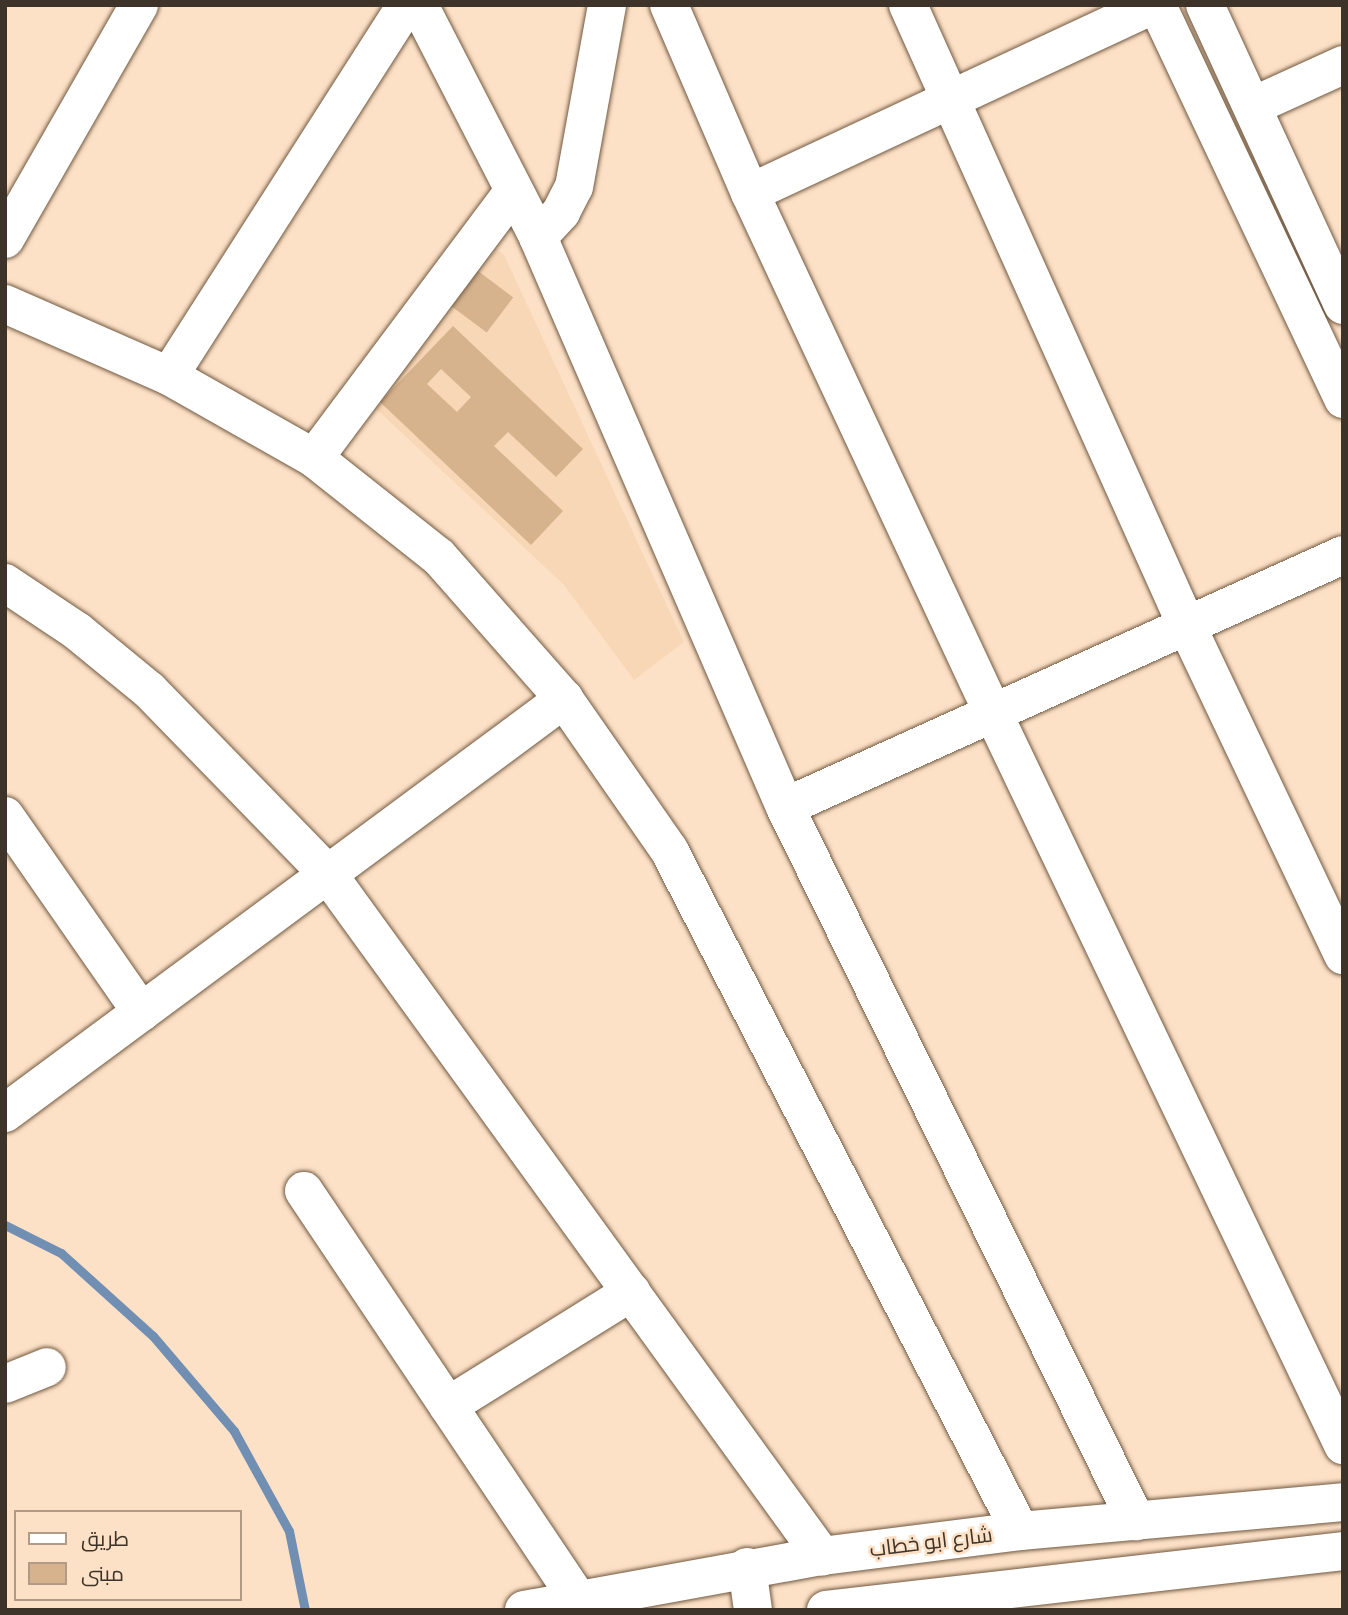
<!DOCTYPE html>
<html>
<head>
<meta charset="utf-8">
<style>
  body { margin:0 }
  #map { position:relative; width:1348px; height:1615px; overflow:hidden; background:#fde1c6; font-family:"Archivo Narrow",Cairo,sans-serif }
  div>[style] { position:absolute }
  .built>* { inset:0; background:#f8d7b6 }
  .stream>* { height:9px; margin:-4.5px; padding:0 4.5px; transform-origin:4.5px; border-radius:4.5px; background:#718eb3 }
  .building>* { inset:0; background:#d6b28d; transform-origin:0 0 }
  .roads { filter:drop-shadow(0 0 2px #705941) drop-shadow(0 0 2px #705941) }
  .minor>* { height:38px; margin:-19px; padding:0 19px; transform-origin:19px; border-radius:19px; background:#fff }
  .major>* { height:38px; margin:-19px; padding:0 19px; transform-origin:19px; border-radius:19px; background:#fff }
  span { translate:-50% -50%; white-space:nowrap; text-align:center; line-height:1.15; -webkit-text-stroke:5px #fde1c6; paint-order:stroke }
  .street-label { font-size:21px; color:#3e3329 }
  .frame { position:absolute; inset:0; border:7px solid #3e3329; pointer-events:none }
  .legend { position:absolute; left:14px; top:1510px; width:228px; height:91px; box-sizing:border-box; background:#fde1c6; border:2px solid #b19b87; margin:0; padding:9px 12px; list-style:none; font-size:21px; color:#3e3329 }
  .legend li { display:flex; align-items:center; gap:14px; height:35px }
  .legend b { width:35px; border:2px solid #b19b87 }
</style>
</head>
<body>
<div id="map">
  <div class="built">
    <div style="clip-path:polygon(492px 246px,504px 255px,684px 642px,634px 680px,564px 585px,372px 405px)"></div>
  </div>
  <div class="stream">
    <div style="left:5px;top:1225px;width:63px;rotate:26.6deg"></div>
    <div style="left:61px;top:1253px;width:124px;rotate:42.1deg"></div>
    <div style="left:153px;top:1336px;width:125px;rotate:49.5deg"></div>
    <div style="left:234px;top:1431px;width:114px;rotate:61.2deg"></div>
    <div style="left:289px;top:1531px;width:81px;rotate:78.6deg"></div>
  </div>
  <div class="building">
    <div style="left:478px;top:271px;width:44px;height:44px;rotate:37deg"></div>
    <div style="clip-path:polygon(evenodd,453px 326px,583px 449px,556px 477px,508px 432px,494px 446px,563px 511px,531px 545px,380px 402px,453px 326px,441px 369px,471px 397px,457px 412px,427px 384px,441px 369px)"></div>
  </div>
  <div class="roads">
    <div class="minor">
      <div style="left:419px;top:5px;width:261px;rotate:62.8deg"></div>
      <div style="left:538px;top:237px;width:621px;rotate:66.57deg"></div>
      <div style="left:785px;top:807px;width:796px;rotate:63.82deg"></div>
      <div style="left:669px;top:5px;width:205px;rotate:66.7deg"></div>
      <div style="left:750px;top:193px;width:572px;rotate:64.96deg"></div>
      <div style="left:992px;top:711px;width:814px;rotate:64.44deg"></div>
      <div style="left:908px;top:5px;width:676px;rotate:65.82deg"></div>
      <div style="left:1185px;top:622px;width:369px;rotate:64.6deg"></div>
      <div style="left:1157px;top:5px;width:436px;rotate:64.7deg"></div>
      <div style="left:1205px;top:5px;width:330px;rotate:65.3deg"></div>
      <div style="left:1253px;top:106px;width:99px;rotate:-24.5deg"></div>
      <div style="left:750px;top:193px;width:445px;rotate:-25deg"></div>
      <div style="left:538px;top:237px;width:34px;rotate:-47deg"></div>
      <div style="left:561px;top:212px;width:28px;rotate:-63deg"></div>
      <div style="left:574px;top:187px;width:185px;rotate:-79.7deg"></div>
      <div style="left:5px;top:239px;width:270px;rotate:-60.2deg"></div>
      <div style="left:5px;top:304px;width:179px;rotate:23.7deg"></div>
      <div style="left:169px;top:376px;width:167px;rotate:29.5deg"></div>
      <div style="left:314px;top:458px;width:159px;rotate:38.4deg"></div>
      <div style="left:439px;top:557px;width:189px;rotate:48.6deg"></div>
      <div style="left:564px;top:699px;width:184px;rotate:55.2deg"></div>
      <div style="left:669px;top:850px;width:766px;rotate:62.73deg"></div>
      <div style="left:169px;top:376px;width:440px;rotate:-57.4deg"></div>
      <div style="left:314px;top:458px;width:331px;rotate:-53.2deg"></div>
      <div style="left:5px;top:583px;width:87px;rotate:33.7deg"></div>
      <div style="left:77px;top:631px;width:94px;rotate:39.4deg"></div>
      <div style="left:150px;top:691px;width:254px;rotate:45.8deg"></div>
      <div style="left:327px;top:873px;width:844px;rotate:54.07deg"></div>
      <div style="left:785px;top:807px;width:612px;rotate:-24.3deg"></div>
      <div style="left:5px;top:816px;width:239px;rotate:55.2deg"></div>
      <div style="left:5px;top:1113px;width:696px;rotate:-36.52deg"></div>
      <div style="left:304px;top:1191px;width:505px;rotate:56.15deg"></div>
      <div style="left:5px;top:1384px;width:45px;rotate:-22deg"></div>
      <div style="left:448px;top:1406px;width:216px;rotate:-31.9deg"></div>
      <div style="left:747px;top:1567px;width:43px;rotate:82.1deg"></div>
    </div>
    <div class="major">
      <div style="left:524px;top:1610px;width:303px;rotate:-10.3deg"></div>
      <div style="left:822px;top:1556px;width:200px;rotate:-7.2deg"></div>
      <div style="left:1020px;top:1531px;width:324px;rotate:-5.1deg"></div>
      <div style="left:826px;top:1610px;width:520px;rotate:-6.51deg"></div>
    </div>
  </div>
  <div class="street-label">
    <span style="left:931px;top:1542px;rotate:-7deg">شارع ابو خطاب</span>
  </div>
  <div class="frame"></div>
  <ul class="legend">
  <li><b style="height:9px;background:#fff"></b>طريق</li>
  <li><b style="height:19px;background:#d6b28d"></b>مبنى</li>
  </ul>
</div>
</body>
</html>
